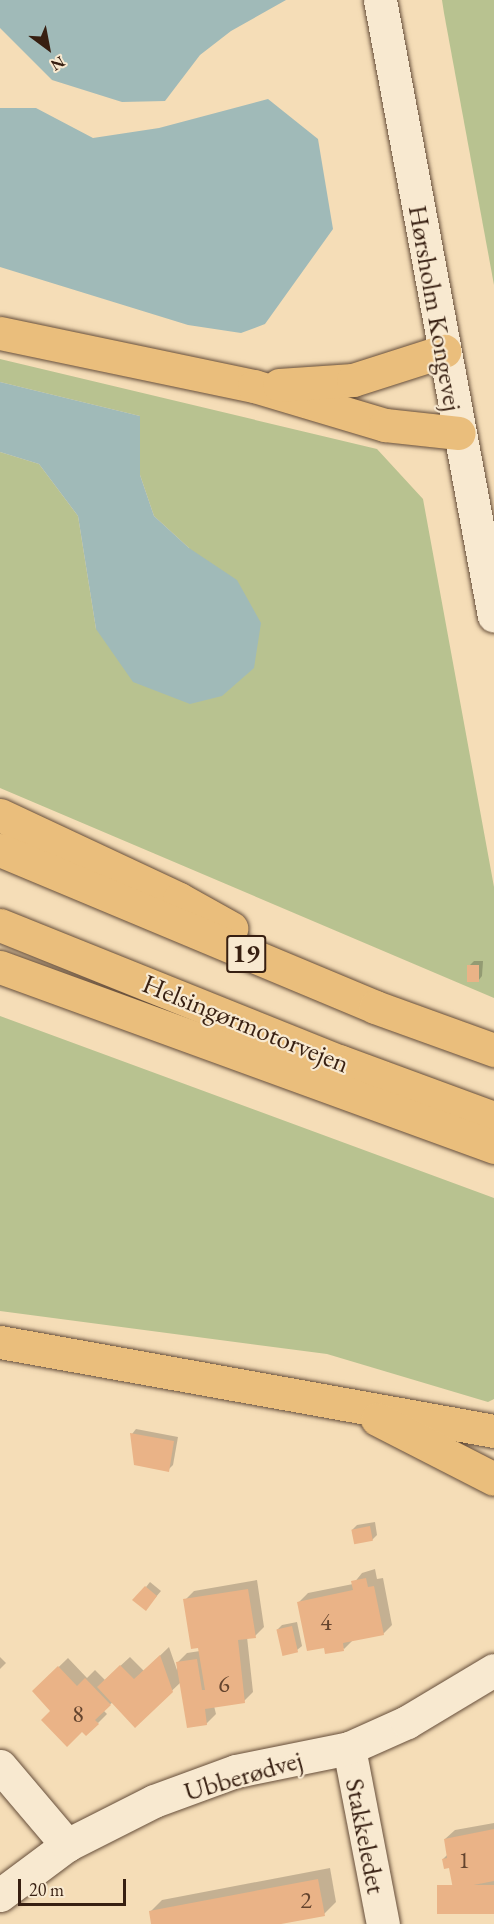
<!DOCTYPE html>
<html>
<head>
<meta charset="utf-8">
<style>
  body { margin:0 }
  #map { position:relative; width:494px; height:1924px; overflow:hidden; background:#f5ddb7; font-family:"EB Garamond",serif }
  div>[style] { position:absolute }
  .green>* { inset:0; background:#b8c290 }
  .water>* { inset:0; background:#a0bab8 }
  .shadow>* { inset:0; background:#0003 }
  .building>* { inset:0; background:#eab387; transform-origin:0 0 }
  .roads { filter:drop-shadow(0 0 2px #664e3a) drop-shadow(0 0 2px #664e3a) }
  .minor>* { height:33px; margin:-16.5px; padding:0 16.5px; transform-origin:16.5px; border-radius:16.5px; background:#f8e9d0 }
  .secondary>* { height:33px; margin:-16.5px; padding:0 16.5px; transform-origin:16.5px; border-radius:16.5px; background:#f8e9d0 }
  .motorway>* { height:33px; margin:-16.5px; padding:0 16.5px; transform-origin:16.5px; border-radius:16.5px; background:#eabe7c }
  span { translate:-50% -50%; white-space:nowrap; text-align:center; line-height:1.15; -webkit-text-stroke:4.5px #f8e9d0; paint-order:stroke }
  .number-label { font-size:24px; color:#64442e }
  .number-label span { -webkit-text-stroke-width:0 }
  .shield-label span { padding:2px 4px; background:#f8e9d0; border:2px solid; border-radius:4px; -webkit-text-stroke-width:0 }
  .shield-label { font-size:26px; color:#371f11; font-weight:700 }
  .street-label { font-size:27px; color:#371f11 }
  .north { position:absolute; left:18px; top:18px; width:60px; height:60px; -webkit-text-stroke:4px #f8e9d0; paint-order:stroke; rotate:148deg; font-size:16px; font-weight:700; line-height:24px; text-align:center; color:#371f11 }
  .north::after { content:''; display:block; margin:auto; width:21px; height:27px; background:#371f11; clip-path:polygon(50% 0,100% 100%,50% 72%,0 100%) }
  .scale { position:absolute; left:18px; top:1879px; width:108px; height:27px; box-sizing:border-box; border:3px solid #371f11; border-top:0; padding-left:8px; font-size:18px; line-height:21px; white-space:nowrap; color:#371f11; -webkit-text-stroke:4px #f8e9d0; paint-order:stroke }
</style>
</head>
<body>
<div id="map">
  <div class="green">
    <div style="clip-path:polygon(442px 0,494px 0,494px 285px,444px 13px)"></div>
    <div style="clip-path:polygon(0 359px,377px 449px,423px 499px,494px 887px,494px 998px,0 788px,0 452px,39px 464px,78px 516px,96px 629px,189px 548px,154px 516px,140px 475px,140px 416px,0 382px)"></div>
    <div style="clip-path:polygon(0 1016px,494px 1198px,494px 1399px,488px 1402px,327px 1354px,0 1311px)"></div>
  </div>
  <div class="water">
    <div style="clip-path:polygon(0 0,286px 0,231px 31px,200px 55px,165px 101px,122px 102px,52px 80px,0 28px)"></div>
    <div style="clip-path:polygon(268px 99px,318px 139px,333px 229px,265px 324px,241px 333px,188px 325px,0 267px,0 108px,36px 108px,93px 138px,159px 128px)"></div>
    <div style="clip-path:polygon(0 382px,140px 416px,140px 475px,154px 516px,189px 548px,237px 580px,261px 623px,254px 668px,222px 696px,190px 704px,133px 682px,96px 629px,78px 516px,39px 464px,0 452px)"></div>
  </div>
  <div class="shadow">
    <div style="clip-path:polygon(474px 961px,483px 961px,482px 976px,478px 981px,469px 966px)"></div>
    <div style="clip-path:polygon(136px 1429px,178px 1437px,173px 1465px,168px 1470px,132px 1434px)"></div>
    <div style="clip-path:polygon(375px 1522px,377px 1535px,372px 1540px,352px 1530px,357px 1525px)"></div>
    <div style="clip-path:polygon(375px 1569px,377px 1579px,383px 1578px,392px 1625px,383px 1634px,353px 1640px,344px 1649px,299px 1602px,308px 1593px,353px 1584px,362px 1573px)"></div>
    <div style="clip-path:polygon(257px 1580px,264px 1627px,255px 1636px,247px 1637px,253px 1692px,244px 1701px,214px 1706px,216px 1714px,206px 1724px,181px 1682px,135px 1726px,113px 1702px,103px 1710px,107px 1714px,98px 1723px,52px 1711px,34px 1691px,68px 1658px,87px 1678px,95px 1670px,105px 1680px,130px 1657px,144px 1671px,169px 1647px,177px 1670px,178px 1662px,187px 1653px,200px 1651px,185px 1600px,194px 1591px)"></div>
    <div style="clip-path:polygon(150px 1582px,161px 1591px,150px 1604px,146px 1587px)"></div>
    <div style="clip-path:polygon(297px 1622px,302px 1646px,297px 1650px,277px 1630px,282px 1625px)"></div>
    <div style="clip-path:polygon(0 1657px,6px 1663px,0 1669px)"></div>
    <div style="clip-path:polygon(494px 1823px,494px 1912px,440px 1898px,449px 1888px,454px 1887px,450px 1866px,443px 1859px,448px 1854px,445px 1839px,455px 1830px)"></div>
    <div style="clip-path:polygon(330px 1868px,336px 1902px,324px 1914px,273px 1924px,152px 1924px,150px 1912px,162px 1900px)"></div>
  </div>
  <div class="building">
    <div style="left:467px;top:965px;width:12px;height:17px"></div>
    <div style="clip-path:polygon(130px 1433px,174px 1441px,169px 1472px,134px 1465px)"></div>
    <div style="left:370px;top:1526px;width:15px;height:19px;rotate:79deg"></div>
    <div style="clip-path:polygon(366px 1578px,368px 1587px,374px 1586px,384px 1635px,343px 1643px,344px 1651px,325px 1654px,324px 1648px,307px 1651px,297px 1602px,353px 1590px,351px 1581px)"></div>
    <div style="clip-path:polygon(145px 1586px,157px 1596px,146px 1611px,132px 1600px)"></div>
    <div style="clip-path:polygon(248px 1589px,256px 1638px,238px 1640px,245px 1703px,205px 1709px,207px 1725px,187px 1728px,176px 1662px,197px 1659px,202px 1690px,205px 1690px,198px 1648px,191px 1649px,183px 1599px)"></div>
    <div style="left:292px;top:1626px;width:27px;height:16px;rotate:77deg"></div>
    <div style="clip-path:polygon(160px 1655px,173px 1692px,135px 1728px,97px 1687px,120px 1665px,134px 1679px)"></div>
    <div style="clip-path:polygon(58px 1666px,77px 1686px,85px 1678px,111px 1705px,95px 1720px,99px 1724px,86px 1736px,82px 1732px,67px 1747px,41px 1720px,50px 1711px,32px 1691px)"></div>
    <div style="clip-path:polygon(494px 1829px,494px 1881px,453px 1889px,449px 1868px,444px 1869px,442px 1859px,447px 1858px,444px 1839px)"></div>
    <div style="clip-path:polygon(318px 1879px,325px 1916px,281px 1924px,151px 1924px,149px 1911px)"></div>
    <div style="left:494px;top:1885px;width:29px;height:57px;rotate:90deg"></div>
  </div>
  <div class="roads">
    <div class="minor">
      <div style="left:349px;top:1748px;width:179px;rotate:79.1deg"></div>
      <div style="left:0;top:1766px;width:104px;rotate:49.7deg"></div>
      <div style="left:0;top:1895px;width:84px;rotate:-36.7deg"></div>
      <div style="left:67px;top:1845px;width:97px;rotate:-26.8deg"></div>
      <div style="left:154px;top:1801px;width:87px;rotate:-20.1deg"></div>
      <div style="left:236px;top:1771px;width:115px;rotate:-11.5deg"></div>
      <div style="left:349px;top:1748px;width:64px;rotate:-24.1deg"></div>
      <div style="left:407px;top:1722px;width:101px;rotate:-30.9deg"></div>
    </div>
    <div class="secondary">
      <div style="left:380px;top:0;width:626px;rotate:79.52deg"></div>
    </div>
    <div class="motorway">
      <div style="left:0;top:333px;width:259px;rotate:11.8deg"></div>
      <div style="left:254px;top:386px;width:137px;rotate:16.6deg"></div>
      <div style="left:385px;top:425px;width:74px;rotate:6.2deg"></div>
      <div style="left:279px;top:385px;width:74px;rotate:-3.9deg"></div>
      <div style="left:353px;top:380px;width:96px;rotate:-17.7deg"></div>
      <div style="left:0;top:815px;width:198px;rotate:25.1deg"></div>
      <div style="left:179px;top:899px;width:60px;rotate:29.1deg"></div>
      <div style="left:0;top:850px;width:407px;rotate:22.7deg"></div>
      <div style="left:375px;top:1007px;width:127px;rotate:19.9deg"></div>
      <div style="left:0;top:925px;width:365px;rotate:21.9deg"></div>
      <div style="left:339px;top:1061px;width:165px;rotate:20.2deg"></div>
      <div style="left:0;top:967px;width:526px;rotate:20.02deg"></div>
      <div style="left:0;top:1342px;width:502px;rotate:10.21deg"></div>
      <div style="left:377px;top:1419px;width:131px;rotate:27.1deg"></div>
    </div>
  </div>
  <div class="number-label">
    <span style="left:326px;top:1622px">4</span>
    <span style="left:224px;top:1684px">6</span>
    <span style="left:78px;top:1714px">8</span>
    <span style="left:464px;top:1860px">1</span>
    <span style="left:306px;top:1900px">2</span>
  </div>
  <div class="shield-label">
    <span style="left:246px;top:954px">19</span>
  </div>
  <div class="street-label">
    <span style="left:436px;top:308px;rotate:80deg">Hørsholm Kongevej</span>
    <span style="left:246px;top:1023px;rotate:22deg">Helsingørmotorvejen</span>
    <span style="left:243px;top:1775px;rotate:-16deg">Ubberødvej</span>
    <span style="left:366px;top:1836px;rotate:79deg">Stakkeledet</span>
  </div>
  <div class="north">N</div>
  <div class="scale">20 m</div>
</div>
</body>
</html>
